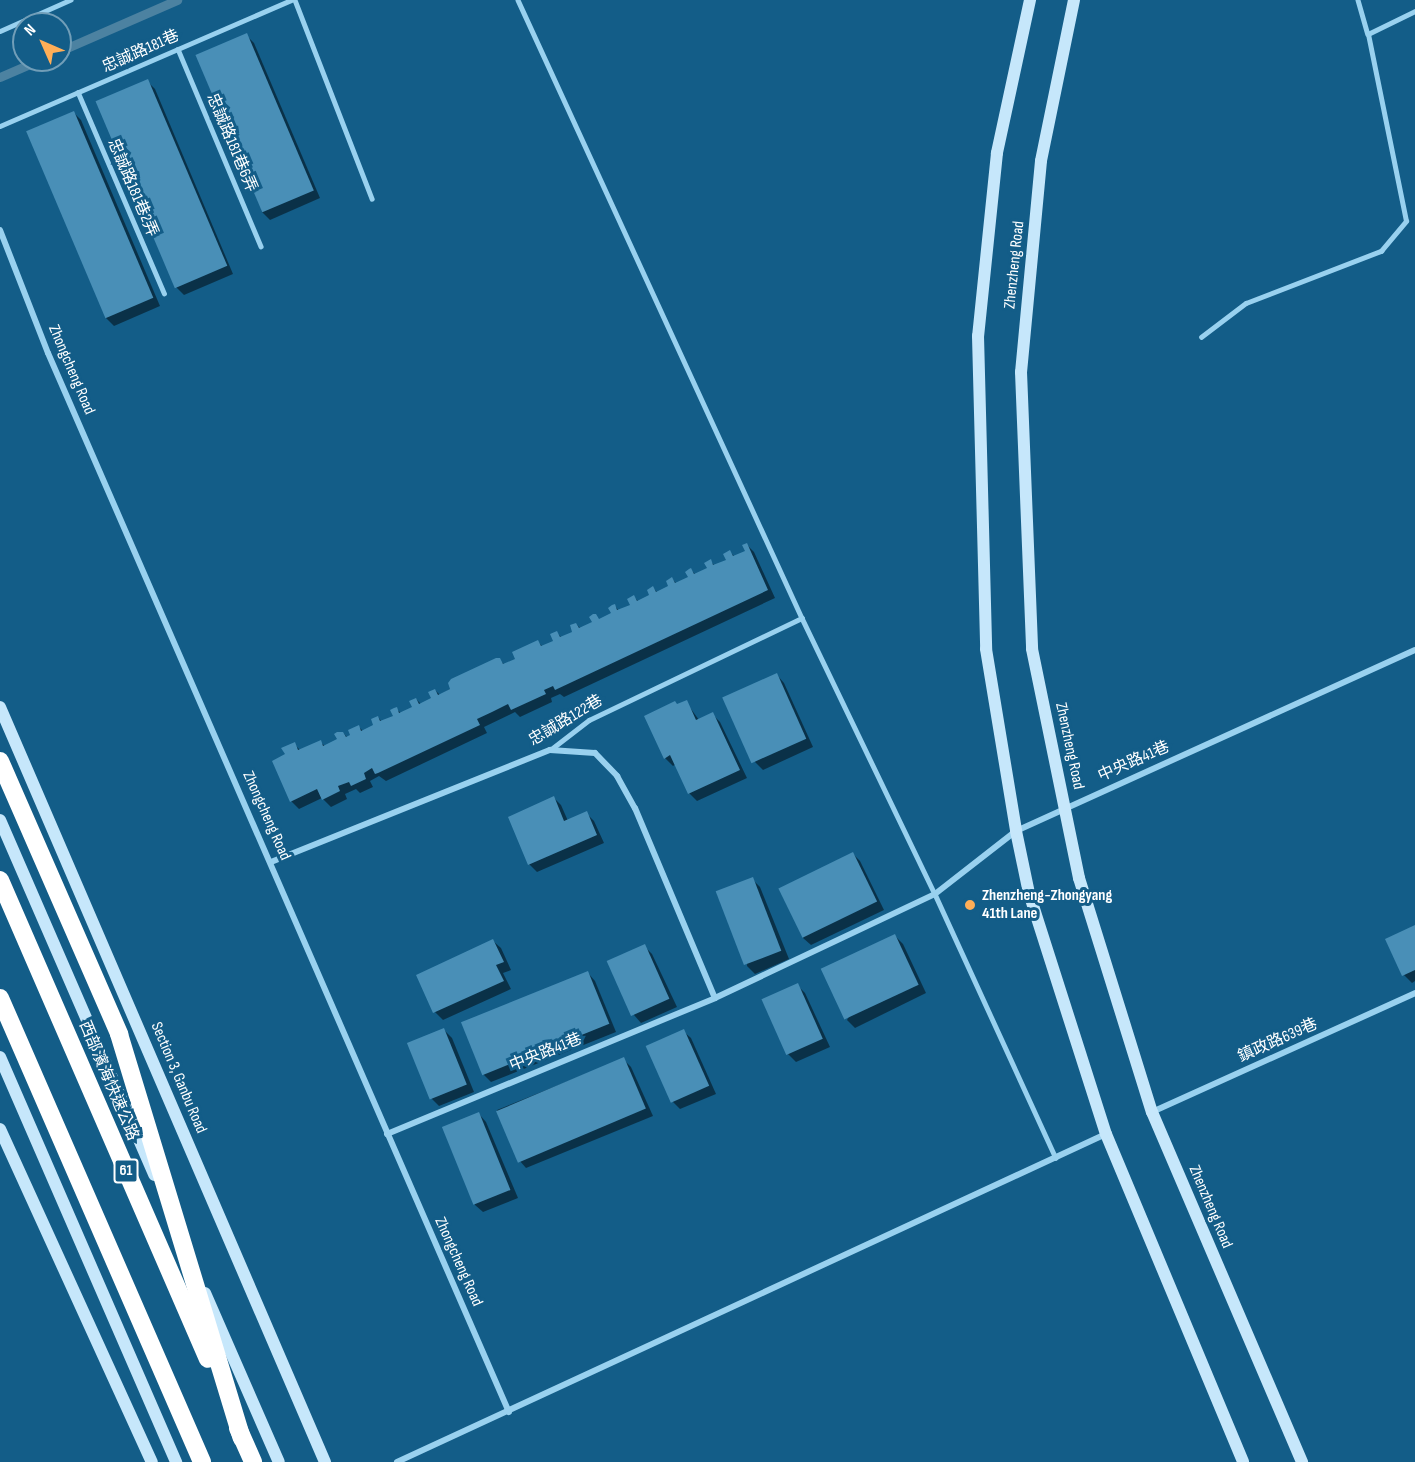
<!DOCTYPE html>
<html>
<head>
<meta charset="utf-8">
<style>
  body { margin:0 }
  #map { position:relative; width:1415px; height:1462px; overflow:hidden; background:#135d88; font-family:"Sofia Sans Condensed","Noto Sans TC",sans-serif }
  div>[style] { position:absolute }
  .shadow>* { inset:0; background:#0007 }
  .stream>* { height:9px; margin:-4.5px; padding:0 4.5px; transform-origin:4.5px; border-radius:4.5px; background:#4c82a1 }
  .building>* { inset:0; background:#498fb7; transform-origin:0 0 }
  .lane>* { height:4.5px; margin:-2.25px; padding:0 2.25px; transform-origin:2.25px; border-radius:2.25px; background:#99d1ef }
  .street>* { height:6px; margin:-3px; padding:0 3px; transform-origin:3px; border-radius:3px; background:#99d1ef }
  .secondary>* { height:12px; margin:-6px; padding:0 6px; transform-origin:6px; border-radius:6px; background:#c6e7fb }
  .highway>* { height:18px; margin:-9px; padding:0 9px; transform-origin:9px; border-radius:9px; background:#fff }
  .dots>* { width:16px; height:16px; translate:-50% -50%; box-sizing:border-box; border:3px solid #135d88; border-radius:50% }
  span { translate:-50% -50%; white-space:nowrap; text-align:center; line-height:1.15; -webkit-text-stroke:6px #135d88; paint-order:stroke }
  .shield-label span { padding:2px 4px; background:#135d88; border:2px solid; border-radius:4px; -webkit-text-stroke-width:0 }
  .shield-label { font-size:15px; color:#fff; font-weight:700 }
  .street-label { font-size:16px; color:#fff }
  .poi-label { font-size:16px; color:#fff; font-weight:700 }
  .left { translate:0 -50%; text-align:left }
  .north { position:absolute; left:12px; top:12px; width:60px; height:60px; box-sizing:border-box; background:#135d88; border:2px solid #719eb8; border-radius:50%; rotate:315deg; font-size:16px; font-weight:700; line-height:24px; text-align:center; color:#fff }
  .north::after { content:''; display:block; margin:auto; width:21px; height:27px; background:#ffae57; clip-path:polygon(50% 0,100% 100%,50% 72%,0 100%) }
</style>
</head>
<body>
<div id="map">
  <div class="shadow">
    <div style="clip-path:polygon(246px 35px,254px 43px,320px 198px,270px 220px,262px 212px)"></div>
    <div style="clip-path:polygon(147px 81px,155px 89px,233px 274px,184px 295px,176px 287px)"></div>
    <div style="clip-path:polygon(74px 113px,81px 120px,160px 306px,114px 326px,106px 318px)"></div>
    <div style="clip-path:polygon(746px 544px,754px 552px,775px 598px,564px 697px,560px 694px,551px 698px,552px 702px,520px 717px,515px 712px,484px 727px,487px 733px,386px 781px,379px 776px,370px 781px,373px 787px,360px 793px,356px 789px,345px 794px,347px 799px,331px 807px,322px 798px,299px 809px,291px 801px,287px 755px,294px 744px,301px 751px,320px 742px,325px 746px,339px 740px,343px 733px,348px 738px,358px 726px,363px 731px,375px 725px,378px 717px,382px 722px,395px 716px,396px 709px,401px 713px,414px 708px,416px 699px,421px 704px,433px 699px,435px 690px,440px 695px,499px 660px,505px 665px,517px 659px,538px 642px,543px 647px,555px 641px,557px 633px,562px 638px,574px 632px,576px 624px,581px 629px,613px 614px,615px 606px,619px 611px,632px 606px,634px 597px,639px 602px,651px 596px,653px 588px,658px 593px,670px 587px,672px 579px,677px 584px,690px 578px,691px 570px,696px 575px,709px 569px,710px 561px,715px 566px,728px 560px,730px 552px,735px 557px,747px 551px)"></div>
    <div style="clip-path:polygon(777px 675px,784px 683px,813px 747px,763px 770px,755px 762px)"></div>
    <div style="clip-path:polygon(686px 702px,699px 720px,712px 714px,720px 722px,747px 778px,697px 801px,689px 793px,676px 764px,673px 766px,665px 758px,677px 705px)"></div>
    <div style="clip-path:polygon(554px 798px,561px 805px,568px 821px,586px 813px,594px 821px,604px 843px,537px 872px,529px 864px)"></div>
    <div style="clip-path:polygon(852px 853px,860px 861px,884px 910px,811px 945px,803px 938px)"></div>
    <div style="clip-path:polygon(752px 879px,760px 887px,789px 959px,755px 974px,747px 966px)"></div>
    <div style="clip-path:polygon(1415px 927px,1415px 981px,1412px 983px,1404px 975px)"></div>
    <div style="clip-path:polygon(895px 936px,903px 944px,926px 993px,855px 1028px,847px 1020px)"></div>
    <div style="clip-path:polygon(493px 941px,501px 948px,511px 970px,503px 973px,511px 989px,443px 1020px,435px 1012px,418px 976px)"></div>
    <div style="clip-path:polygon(644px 946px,652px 954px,677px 1007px,641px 1023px,634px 1015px)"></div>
    <div style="clip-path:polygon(588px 973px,595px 981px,616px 1032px,491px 1082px,483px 1074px)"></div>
    <div style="clip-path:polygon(797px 985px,805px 993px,830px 1047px,796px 1062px,788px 1054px,764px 1001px)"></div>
    <div style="clip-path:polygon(444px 1030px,452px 1038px,474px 1092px,439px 1106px,431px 1098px)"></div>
    <div style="clip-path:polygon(683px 1031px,691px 1038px,716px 1094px,680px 1109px,672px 1101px)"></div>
    <div style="clip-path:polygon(623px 1059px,631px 1067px,653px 1116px,526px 1168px,519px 1160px,497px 1110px)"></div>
    <div style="clip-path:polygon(479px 1114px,486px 1122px,518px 1198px,483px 1212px,475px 1205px,444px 1129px)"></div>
  </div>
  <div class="stream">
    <div style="left:60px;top:51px;width:128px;rotate:-23.6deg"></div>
    <div style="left:0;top:77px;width:43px;rotate:-23.6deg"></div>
  </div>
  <div class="building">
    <div style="left:247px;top:33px;width:171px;height:56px;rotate:67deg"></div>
    <div style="left:148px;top:79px;width:203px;height:57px;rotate:67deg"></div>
    <div style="left:74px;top:111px;width:203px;height:52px;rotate:67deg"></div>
    <div style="clip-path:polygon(747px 543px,768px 590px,555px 690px,553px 686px,544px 690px,546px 694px,511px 710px,508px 704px,492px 712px,477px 719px,480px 725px,378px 773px,375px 774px,372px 768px,364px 773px,366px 779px,351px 786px,349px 782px,338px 786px,340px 791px,322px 800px,317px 789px,290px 802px,272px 761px,285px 754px,281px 748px,295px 742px,298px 750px,321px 740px,323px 746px,337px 739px,334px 734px,337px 732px,343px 732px,346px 737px,350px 735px,348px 730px,359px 725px,361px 731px,373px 725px,371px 719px,378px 716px,380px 721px,393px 716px,390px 710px,394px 708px,397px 707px,399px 713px,412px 707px,409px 701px,416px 698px,419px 704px,431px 698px,428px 692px,435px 689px,438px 695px,450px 689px,448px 683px,451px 679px,496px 658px,500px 658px,503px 664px,515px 659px,512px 652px,538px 640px,541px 646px,553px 641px,550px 634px,557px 631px,560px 637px,572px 632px,570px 625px,576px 623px,579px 628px,592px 622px,589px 617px,593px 614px,596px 614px,599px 619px,611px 613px,608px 608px,612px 605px,615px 604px,617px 610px,630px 605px,627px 599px,634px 595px,637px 601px,649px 595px,647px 590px,653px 586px,656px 592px,668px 586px,666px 581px,672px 577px,675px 583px,688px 577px,685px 572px,689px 569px,691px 568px,694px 574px,707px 568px,704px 563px,711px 559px,713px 565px,726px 560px,723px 554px,730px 550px,733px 556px,745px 551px,742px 545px)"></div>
    <div style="left:777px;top:673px;width:72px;height:60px;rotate:66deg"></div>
    <div style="clip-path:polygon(687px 700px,696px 720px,713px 712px,740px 770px,688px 794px,670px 755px,664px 759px,644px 716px,675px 701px,677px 704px)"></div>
    <div style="clip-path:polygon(554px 796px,564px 821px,587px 811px,597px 835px,528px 865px,508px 817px)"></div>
    <div style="left:853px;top:852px;width:55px;height:83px;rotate:64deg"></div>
    <div style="left:753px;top:877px;width:79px;height:40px;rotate:69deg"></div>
    <div style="clip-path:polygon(1415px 925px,1415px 970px,1402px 976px,1385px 939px)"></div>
    <div style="left:895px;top:934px;width:56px;height:82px;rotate:65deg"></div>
    <div style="clip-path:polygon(493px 939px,504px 962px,496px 965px,504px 981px,433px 1013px,416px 975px)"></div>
    <div style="left:645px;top:944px;width:60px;height:42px;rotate:66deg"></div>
    <div style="left:588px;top:971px;width:57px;height:137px;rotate:68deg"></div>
    <div style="left:798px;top:983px;width:61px;height:40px;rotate:66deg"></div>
    <div style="left:444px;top:1028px;width:61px;height:40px;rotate:68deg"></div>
    <div style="left:684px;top:1029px;width:62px;height:42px;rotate:66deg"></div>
    <div style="left:624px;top:1057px;width:56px;height:139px;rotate:67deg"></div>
    <div style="left:479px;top:1112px;width:84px;height:40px;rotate:68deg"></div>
  </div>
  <div class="lane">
    <div style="left:295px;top:0;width:213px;rotate:68.8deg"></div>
    <div style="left:518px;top:0;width:680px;rotate:65.32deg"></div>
    <div style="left:802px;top:618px;width:306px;rotate:64.3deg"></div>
    <div style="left:935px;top:894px;width:290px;rotate:65.4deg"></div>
    <div style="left:1358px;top:0;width:35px;rotate:74deg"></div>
    <div style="left:0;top:31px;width:77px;rotate:-23.9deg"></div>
    <div style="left:178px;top:49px;width:214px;rotate:67.2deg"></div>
    <div style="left:78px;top:92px;width:219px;rotate:66.8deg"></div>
    <div style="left:0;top:126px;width:317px;rotate:-23.4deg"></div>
    <div style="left:1201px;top:337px;width:56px;rotate:-37.1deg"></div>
    <div style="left:1246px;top:303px;width:145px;rotate:-21.1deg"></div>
    <div style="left:1381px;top:251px;width:39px;rotate:-50deg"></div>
    <div style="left:1406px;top:221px;width:191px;rotate:-101.5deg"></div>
    <div style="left:1368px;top:34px;width:52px;rotate:-26.1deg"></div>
    <div style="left:550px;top:750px;width:49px;rotate:-37.6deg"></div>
    <div style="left:589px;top:720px;width:236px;rotate:-25.6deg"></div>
  </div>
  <div class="street">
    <div style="left:0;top:230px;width:132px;rotate:68.7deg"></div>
    <div style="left:48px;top:353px;width:1155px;rotate:66.48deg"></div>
    <div style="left:271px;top:862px;width:301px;rotate:-21.9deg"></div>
    <div style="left:550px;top:750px;width:45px;rotate:3.8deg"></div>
    <div style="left:595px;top:753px;width:32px;rotate:46deg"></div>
    <div style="left:617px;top:776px;width:37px;rotate:61deg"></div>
    <div style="left:635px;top:808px;width:206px;rotate:67.2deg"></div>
    <div style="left:1152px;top:1112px;width:289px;rotate:-24.3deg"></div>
    <div style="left:387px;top:1134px;width:355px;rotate:-22.5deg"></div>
    <div style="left:715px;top:998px;width:243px;rotate:-25.3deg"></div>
    <div style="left:935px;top:894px;width:103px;rotate:-37.9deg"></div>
    <div style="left:1016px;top:831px;width:438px;rotate:-24.4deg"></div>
    <div style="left:397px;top:1462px;width:781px;rotate:-24.83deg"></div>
  </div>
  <div class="secondary">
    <div style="left:1030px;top:0;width:157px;rotate:102.2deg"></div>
    <div style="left:997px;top:153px;width:184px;rotate:95.9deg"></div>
    <div style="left:978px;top:336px;width:313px;rotate:88.5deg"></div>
    <div style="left:986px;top:649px;width:184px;rotate:80.6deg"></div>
    <div style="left:1016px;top:831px;width:63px;rotate:78.2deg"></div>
    <div style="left:1029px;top:893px;width:253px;rotate:72.3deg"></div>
    <div style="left:1106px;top:1134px;width:355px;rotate:67.3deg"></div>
    <div style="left:1074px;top:0;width:164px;rotate:101.6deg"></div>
    <div style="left:1041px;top:161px;width:212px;rotate:95.4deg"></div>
    <div style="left:1021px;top:372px;width:277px;rotate:87.7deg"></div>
    <div style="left:1032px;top:649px;width:234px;rotate:78.4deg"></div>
    <div style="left:1079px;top:878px;width:245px;rotate:72.7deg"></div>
    <div style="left:1152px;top:1112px;width:381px;rotate:66.8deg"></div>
    <div style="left:0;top:707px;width:822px;rotate:66.71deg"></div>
    <div style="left:0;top:820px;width:387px;rotate:66.5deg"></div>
    <div style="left:0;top:1057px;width:442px;rotate:66.5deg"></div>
    <div style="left:0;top:1129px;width:366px;rotate:65.5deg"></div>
    <div style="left:205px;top:1293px;width:184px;rotate:66.4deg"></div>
  </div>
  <div class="highway">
    <div style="left:0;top:761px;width:298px;rotate:66.4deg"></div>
    <div style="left:119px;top:1034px;width:422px;rotate:73.1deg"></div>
    <div style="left:0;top:880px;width:522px;rotate:66.53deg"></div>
    <div style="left:0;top:998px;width:506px;rotate:66.47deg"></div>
    <div style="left:238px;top:1428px;width:37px;rotate:66deg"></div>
  </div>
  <div class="dots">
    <div style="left:970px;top:905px;background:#ffae57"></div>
  </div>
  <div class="shield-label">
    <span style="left:126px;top:1171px">61</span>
  </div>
  <div class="street-label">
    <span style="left:141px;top:52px;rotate:-24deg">忠誠路181巷</span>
    <span style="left:231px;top:143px;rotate:67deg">忠誠路181巷6弄</span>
    <span style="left:132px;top:188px;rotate:67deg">忠誠路181巷2弄</span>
    <span style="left:1015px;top:265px;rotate:-84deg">Zhenzheng Road</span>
    <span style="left:71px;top:370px;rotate:67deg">Zhongcheng Road</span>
    <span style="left:566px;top:721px;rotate:-31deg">忠誠路122巷</span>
    <span style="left:1069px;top:746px;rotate:78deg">Zhenzheng Road</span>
    <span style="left:1134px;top:762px;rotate:-24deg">中央路41巷</span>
    <span style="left:266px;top:816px;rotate:66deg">Zhongcheng Road</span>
    <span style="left:1278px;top:1041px;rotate:-24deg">鎮政路639巷</span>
    <span style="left:546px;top:1053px;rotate:-22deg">中央路41巷</span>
    <span style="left:178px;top:1078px;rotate:67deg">Section 3, Ganbu Road</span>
    <span style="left:108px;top:1081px;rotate:67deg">西部濱海快速公路</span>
    <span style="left:1210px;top:1207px;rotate:67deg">Zhenzheng Road</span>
    <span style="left:458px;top:1262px;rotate:66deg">Zhongcheng Road</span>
  </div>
  <div class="poi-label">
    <span class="left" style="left:982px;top:905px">Zhenzheng-Zhongyang<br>41th Lane</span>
  </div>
  <div class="north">N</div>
</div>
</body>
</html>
